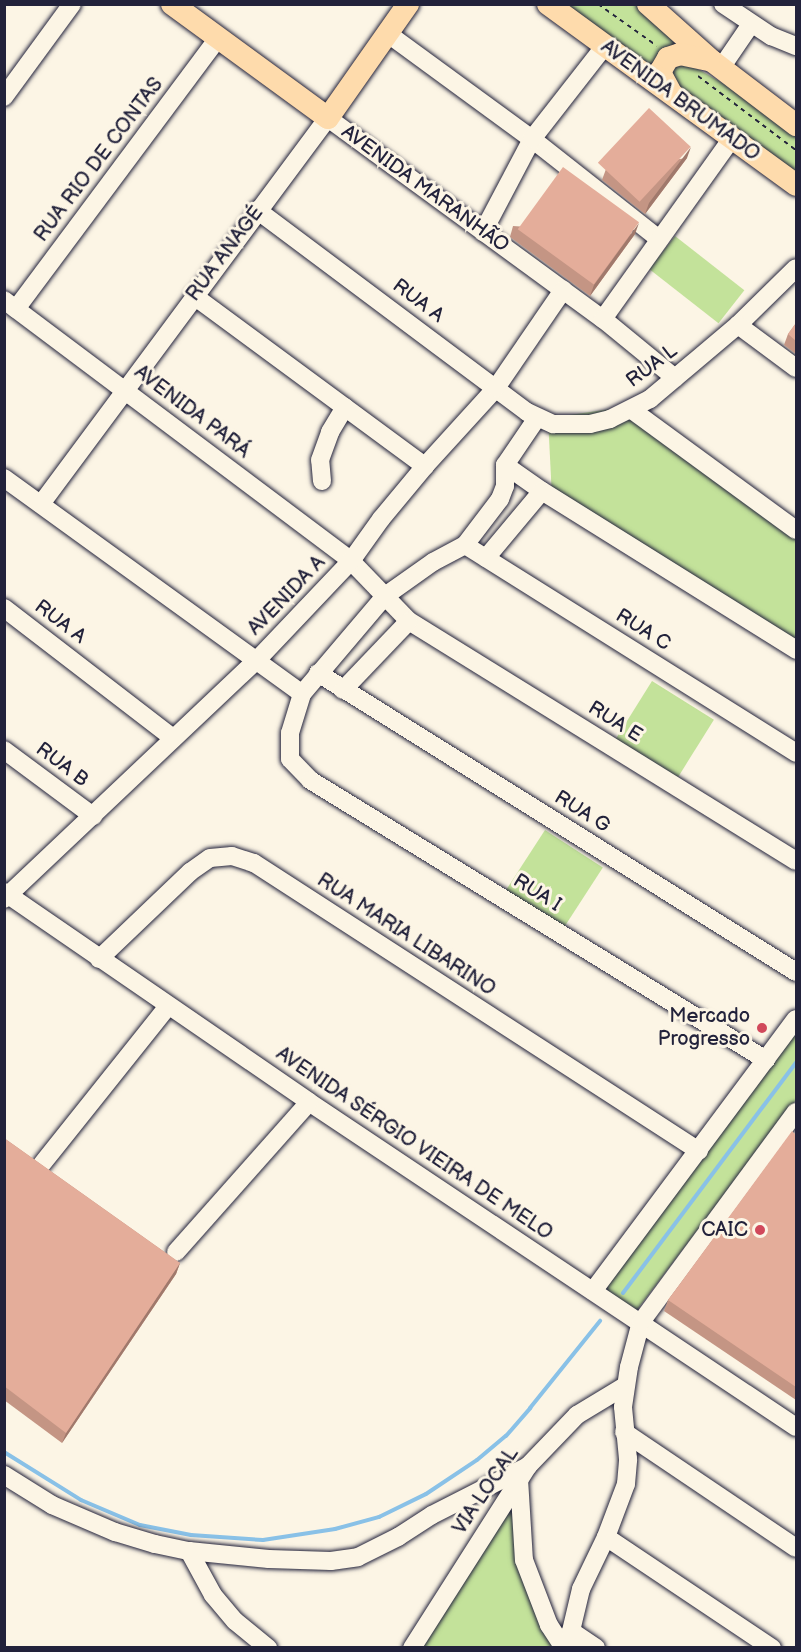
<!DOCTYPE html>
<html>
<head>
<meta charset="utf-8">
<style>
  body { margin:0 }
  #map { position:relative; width:801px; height:1652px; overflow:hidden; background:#fcf5e5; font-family:"Balsamiq Sans",sans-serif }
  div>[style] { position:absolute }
  .green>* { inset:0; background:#c3e29a; transform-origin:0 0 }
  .stream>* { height:4px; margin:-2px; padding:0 2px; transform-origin:2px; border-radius:2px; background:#89c1e7 }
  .path>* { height:2px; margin-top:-1px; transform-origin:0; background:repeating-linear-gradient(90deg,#22223b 0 4.5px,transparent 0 9px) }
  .roads { filter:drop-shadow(0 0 2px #22223b) drop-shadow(0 0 2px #22223b) }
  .minor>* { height:18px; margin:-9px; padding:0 9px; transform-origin:9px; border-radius:9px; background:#fcf5e5 }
  .major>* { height:22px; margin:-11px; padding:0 11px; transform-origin:11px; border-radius:11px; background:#fedbac }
  .wall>* { inset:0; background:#c49584 }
  .shaded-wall>* { inset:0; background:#a0796c }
  .building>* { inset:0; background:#e4ad9a; transform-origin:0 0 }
  .dots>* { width:16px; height:16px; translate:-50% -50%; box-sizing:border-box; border:3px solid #fcf5e5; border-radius:50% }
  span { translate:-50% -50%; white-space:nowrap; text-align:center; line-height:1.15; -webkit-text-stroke:6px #fcf5e5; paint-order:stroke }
  .street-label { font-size:20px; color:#22223b }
  .poi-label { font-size:20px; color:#22223b }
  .right { translate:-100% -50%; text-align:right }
  .frame { position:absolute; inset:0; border:6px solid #22223b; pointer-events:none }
</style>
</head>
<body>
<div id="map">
  <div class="green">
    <div style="clip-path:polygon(567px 5px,648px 5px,698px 50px,656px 70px)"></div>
    <div style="clip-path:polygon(682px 60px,726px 85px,796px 137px,796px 181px,673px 86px,669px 69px)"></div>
    <div style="left:675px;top:236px;width:88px;height:42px;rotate:38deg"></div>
    <div style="clip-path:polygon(618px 408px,796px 534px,796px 646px,552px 497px,548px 418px)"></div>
    <div style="left:652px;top:681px;width:73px;height:76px;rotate:32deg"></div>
    <div style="left:545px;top:830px;width:69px;height:75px;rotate:33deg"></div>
    <div style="clip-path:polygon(796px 1028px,796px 1100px,637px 1310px,605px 1292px,604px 1285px)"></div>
    <div style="clip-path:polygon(511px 1502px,563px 1647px,421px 1648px)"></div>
  </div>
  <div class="stream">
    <div style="left:623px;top:1293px;width:288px;rotate:-53.1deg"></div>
    <div style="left:4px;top:1452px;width:91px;rotate:31.9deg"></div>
    <div style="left:81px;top:1500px;width:64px;rotate:23deg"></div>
    <div style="left:140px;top:1525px;width:52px;rotate:11.1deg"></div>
    <div style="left:191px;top:1535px;width:72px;rotate:4deg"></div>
    <div style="left:263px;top:1540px;width:73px;rotate:-8.7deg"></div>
    <div style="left:335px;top:1529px;width:46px;rotate:-15.3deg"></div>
    <div style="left:379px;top:1517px;width:52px;rotate:-26.1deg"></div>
    <div style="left:426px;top:1494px;width:61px;rotate:-33.7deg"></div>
    <div style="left:477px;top:1460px;width:38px;rotate:-40deg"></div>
    <div style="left:506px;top:1436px;width:37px;rotate:-49deg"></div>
    <div style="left:530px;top:1408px;width:112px;rotate:-51.2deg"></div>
  </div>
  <div class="path">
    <div style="left:598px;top:4px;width:72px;rotate:35.4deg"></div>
    <div style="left:698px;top:76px;width:123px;rotate:37.1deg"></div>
  </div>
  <div class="roads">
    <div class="minor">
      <div style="left:723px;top:4px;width:58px;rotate:33.7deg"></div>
      <div style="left:771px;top:36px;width:27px;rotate:22deg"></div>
      <div style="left:387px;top:33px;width:180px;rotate:36.2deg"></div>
      <div style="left:532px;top:139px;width:162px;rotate:38.2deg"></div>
      <div style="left:721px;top:68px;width:53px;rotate:-55.7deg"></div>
      <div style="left:4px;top:97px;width:115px;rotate:-53.8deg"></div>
      <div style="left:257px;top:210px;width:337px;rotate:36.8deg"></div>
      <div style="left:527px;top:412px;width:29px;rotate:25deg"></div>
      <div style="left:553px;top:424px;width:37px"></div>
      <div style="left:590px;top:424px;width:21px;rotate:-14deg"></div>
      <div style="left:610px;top:419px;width:45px;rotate:-26.6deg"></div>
      <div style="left:650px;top:399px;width:115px;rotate:-40.1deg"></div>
      <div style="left:738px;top:325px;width:81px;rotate:-44.5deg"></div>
      <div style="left:483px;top:232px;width:105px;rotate:-62.2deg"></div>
      <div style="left:532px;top:139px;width:117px;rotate:-52deg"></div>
      <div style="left:194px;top:296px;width:287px;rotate:36.4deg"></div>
      <div style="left:4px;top:300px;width:434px;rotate:36.9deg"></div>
      <div style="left:351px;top:561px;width:83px;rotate:46deg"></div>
      <div style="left:409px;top:621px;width:455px;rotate:31.8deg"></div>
      <div style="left:16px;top:309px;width:338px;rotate:-53.3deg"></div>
      <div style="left:603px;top:319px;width:222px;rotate:-54.5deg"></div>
      <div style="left:738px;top:325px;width:72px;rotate:36.6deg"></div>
      <div style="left:632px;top:410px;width:203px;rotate:36.2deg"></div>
      <div style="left:537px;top:418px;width:57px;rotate:124.2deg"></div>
      <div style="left:505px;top:465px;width:21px;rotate:90deg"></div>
      <div style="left:505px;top:486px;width:14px;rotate:111deg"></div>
      <div style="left:500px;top:499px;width:58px;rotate:127.3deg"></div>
      <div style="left:465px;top:545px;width:36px;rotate:152deg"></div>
      <div style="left:433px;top:562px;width:59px;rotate:144.7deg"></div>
      <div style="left:385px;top:596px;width:128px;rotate:130.3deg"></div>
      <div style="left:302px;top:694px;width:41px;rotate:107.1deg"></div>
      <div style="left:290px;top:733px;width:26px;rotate:90deg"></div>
      <div style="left:290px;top:759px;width:29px;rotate:46deg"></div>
      <div style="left:310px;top:780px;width:535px;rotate:31.55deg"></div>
      <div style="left:505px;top:465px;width:45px;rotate:35.1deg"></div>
      <div style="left:542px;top:491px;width:300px;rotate:32deg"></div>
      <div style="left:4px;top:478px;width:368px;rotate:35.9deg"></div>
      <div style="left:322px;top:481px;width:21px;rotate:-95deg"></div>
      <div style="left:320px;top:460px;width:30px;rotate:-70deg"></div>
      <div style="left:330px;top:432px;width:29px;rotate:-59deg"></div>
      <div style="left:41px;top:504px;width:481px;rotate:-53.4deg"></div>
      <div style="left:328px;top:118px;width:341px;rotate:36.2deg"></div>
      <div style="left:603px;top:319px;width:93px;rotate:39.3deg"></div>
      <div style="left:465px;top:545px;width:391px;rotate:32.1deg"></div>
      <div style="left:486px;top:558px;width:87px;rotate:-50.1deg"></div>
      <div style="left:4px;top:608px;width:213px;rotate:37.6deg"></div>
      <div style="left:318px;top:673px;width:564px;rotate:32.03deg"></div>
      <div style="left:343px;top:690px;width:95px;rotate:-46.3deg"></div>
      <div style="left:4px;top:750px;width:111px;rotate:36.6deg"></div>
      <div style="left:4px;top:892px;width:370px;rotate:34.5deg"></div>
      <div style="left:309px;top:1102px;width:585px;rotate:33.72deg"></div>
      <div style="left:4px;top:899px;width:348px;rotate:-43.4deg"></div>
      <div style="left:257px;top:660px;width:137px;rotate:-46.5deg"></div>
      <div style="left:351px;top:561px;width:52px;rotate:-54.5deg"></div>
      <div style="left:381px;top:519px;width:69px;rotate:-50.3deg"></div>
      <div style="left:425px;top:466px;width:105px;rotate:-47.7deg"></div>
      <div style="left:496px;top:388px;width:119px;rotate:-55.6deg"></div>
      <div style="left:99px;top:959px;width:126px;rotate:-43.7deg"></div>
      <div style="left:190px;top:872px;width:24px;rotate:-35deg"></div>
      <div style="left:210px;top:858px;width:22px;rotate:-5deg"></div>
      <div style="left:232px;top:856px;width:23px;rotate:18deg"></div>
      <div style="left:254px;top:863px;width:530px;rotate:32.91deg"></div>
      <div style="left:42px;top:1164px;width:202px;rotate:-51.4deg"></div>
      <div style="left:176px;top:1252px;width:200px;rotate:-48.4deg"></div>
      <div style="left:593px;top:1291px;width:339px;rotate:-53.3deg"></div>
      <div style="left:624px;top:1432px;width:207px;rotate:34deg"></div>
      <div style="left:4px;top:1475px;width:57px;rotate:32deg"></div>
      <div style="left:52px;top:1505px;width:69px;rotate:23.2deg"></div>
      <div style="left:115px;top:1532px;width:42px;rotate:16.7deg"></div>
      <div style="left:155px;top:1544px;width:35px;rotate:12deg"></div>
      <div style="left:189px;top:1551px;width:80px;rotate:5.7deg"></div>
      <div style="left:269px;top:1559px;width:62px;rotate:1.8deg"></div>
      <div style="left:331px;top:1561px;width:27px;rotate:-8deg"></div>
      <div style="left:358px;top:1557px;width:45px;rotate:-26.6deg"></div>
      <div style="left:398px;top:1537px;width:40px;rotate:-32.9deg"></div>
      <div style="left:432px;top:1515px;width:108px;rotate:-27deg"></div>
      <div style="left:519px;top:1479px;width:81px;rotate:86.5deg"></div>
      <div style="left:524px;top:1560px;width:70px;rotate:69deg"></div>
      <div style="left:549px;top:1625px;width:27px;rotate:57deg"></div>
      <div style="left:606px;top:1537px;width:200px;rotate:33.8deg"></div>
      <div style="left:189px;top:1551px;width:50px;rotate:61.4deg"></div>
      <div style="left:213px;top:1595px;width:34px;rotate:50deg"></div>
      <div style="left:235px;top:1621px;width:43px;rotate:39.3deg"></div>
      <div style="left:571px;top:1631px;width:30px;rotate:34deg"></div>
      <div style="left:412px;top:1648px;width:216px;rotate:-57.5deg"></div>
      <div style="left:528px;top:1466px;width:71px;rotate:-46.1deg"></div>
      <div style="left:577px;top:1415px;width:56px;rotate:-31.1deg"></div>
      <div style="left:574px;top:1648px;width:17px;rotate:-100deg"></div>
      <div style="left:571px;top:1631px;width:43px;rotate:-76.6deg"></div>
      <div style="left:581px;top:1589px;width:58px;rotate:-64.3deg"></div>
      <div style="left:606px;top:1537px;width:57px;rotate:-69.3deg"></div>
      <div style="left:626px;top:1484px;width:25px;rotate:-85deg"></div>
      <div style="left:628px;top:1459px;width:52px;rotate:-95.5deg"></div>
      <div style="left:623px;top:1407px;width:40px;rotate:-81.5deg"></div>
      <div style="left:629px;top:1367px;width:47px;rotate:-75.1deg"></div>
      <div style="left:641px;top:1322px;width:261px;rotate:-53.6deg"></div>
    </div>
    <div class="major">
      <div style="left:172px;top:4px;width:193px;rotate:36.2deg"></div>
      <div style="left:328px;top:118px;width:139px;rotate:-54.9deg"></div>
      <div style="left:548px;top:4px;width:307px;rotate:36.1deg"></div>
      <div style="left:648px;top:4px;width:86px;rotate:41.7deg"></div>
      <div style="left:712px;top:61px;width:106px;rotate:37.3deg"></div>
      <div style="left:671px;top:93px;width:24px;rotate:-118deg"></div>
      <div style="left:660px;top:72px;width:16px;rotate:-60deg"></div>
      <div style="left:668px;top:58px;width:13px;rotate:-18deg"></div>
      <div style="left:680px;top:54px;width:29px;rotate:12deg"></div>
    </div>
  </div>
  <div class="wall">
    <div style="clip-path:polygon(687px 158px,645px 214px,602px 180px,606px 169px)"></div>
    <div style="clip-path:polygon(513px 226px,635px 234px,590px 296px,510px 237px)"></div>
    <div style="clip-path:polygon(796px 323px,796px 354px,784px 345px,788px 334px)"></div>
    <div style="clip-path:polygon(796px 1135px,796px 1400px,664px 1311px,668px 1300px)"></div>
    <div style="clip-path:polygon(4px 1138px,180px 1263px,176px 1274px,62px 1443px,4px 1400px)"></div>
  </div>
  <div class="shaded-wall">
    <div style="clip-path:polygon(691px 147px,687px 158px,645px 214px,649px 203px)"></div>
    <div style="clip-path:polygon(639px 223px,635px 234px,590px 296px,594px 285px)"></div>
    <div style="clip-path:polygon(180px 1263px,176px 1274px,62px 1443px,66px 1433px)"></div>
  </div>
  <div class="building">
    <div style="left:649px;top:108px;width:57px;height:75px;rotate:43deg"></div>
    <div style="left:563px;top:167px;width:94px;height:77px;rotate:36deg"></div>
    <div style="clip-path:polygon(796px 323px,796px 341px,788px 334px)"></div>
    <div style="clip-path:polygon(792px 1131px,796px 1135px,796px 1387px,668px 1300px)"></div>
    <div style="clip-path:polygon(4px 1138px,180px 1263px,66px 1433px,4px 1386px)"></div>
  </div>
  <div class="dots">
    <div style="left:762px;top:1028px;background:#d1495b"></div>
    <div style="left:760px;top:1230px;background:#d1495b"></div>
  </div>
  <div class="street-label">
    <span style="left:680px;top:101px;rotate:36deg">AVENIDA BRUMADO</span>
    <span style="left:99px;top:160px;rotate:-53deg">RUA RIO DE CONTAS</span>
    <span style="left:425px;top:189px;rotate:36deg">AVENIDA MARANHÃO</span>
    <span style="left:225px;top:254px;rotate:-53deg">RUA ANAGÉ</span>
    <span style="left:418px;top:301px;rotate:37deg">RUA A</span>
    <span style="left:652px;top:366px;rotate:-37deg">RUA L</span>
    <span style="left:192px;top:412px;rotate:37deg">AVENIDA PARÁ</span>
    <span style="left:287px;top:596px;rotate:-46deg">AVENIDA A</span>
    <span style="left:60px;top:622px;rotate:37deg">RUA A</span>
    <span style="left:643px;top:630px;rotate:32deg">RUA C</span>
    <span style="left:615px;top:722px;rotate:32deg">RUA E</span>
    <span style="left:62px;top:765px;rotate:37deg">RUA B</span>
    <span style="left:582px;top:812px;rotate:32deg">RUA G</span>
    <span style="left:537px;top:893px;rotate:32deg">RUA I</span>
    <span style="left:406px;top:935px;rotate:33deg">RUA MARIA LIBARINO</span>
    <span style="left:414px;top:1144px;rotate:34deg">AVENIDA SÉRGIO VIEIRA DE MELO</span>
    <span style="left:486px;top:1491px;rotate:-56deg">VIA LOCAL</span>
  </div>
  <div class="poi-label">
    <span class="right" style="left:750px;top:1028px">Mercado<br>Progresso</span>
    <span class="right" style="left:748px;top:1230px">CAIC</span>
  </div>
  <div class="frame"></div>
</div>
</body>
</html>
